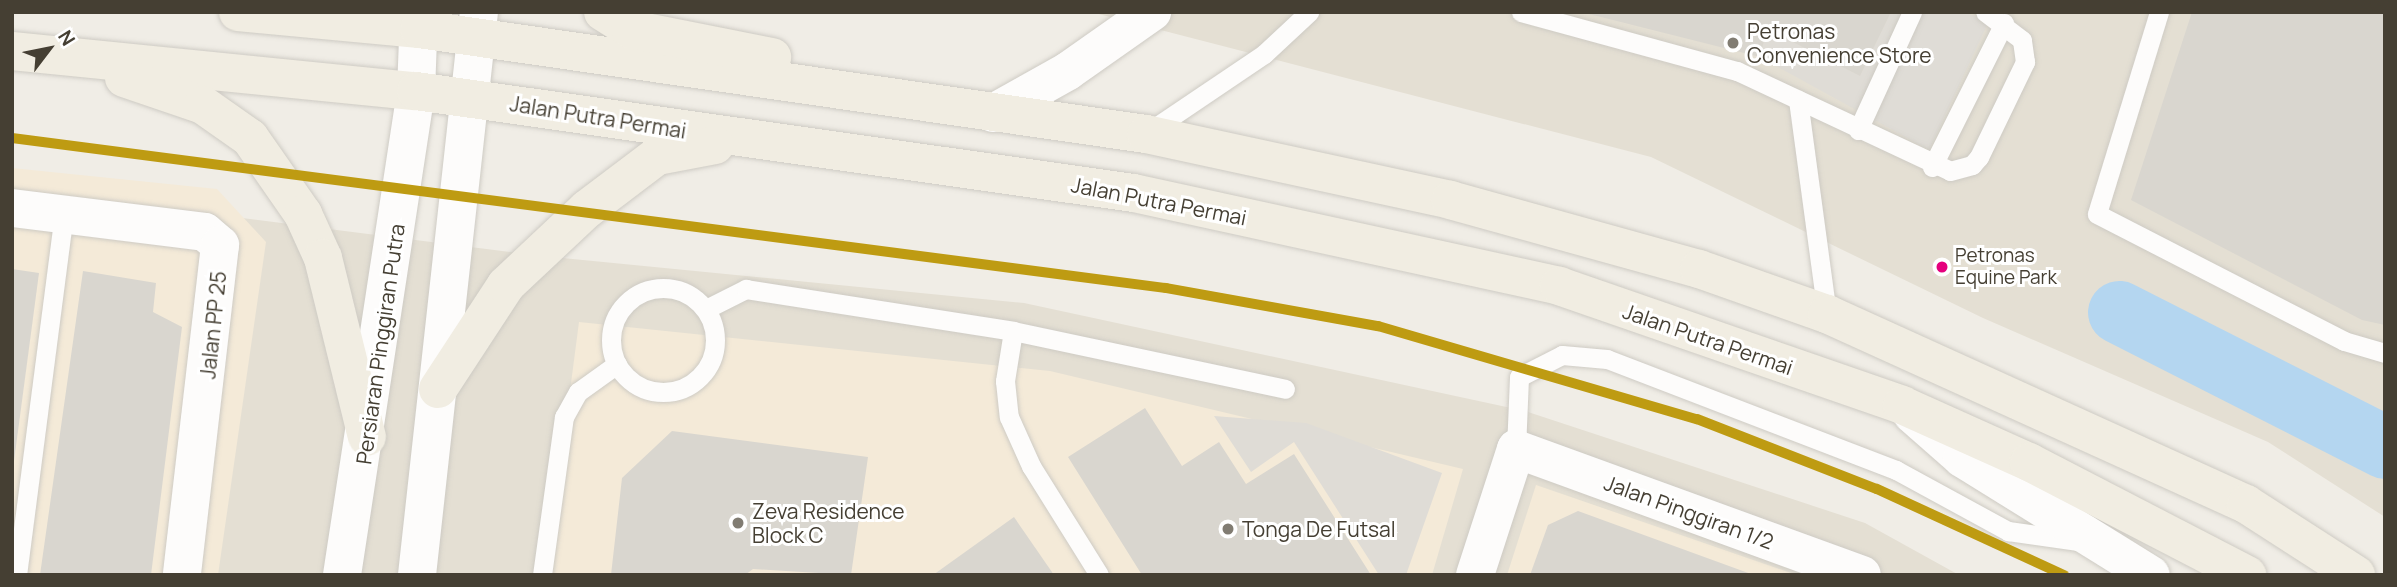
<!DOCTYPE html>
<html>
<head>
<meta charset="utf-8">
<style>
  body { margin:0 }
  #map { position:relative; width:2397px; height:587px; overflow:hidden; background:#f0ede6; font-family:Manrope,sans-serif }
  div>[style] { position:absolute }
  .residential>* { inset:0; background:#e4dfd3 }
  .commercial>* { inset:0; background:#f4ead8 }
  .parking>* { inset:0; background:#dfdcd6 }
  .river>* { height:63px; margin:-31.5px; padding:0 31.5px; transform-origin:31.5px; border-radius:31.5px; background:#b4d6f0 }
  .building>* { inset:0; background:#d9d6cf }
  .roads { filter:drop-shadow(0 0 2px #cecbc4) drop-shadow(0 0 2px #cecbc4) }
  .service>* { height:19px; margin:-9.5px; padding:0 9.5px; transform-origin:9.5px; border-radius:9.5px; background:#fdfcfb }
  .service>.ring { margin:-9.5px; padding:0; box-sizing:content-box; background:none; border:19px solid #fdfcfb; border-radius:50% }
  .minor>* { height:38px; margin:-19px; padding:0 19px; transform-origin:19px; border-radius:19px; background:#fdfcfb }
  .tertiary>* { height:38px; margin:-19px; padding:0 19px; transform-origin:19px; border-radius:19px; background:#fdfcfb }
  .primary>* { height:38px; margin:-19px; padding:0 19px; transform-origin:19px; border-radius:19px; background:#f1ede2 }
  .metro-1>* { height:10px; margin:-5px; padding:0 5px; transform-origin:5px; border-radius:5px; background:#be9b12 }
  .dots>* { width:19px; height:19px; translate:-50% -50%; box-sizing:border-box; border:4px solid #fff; border-radius:50% }
  span { translate:-50% -50%; white-space:nowrap; text-align:center; line-height:1.15; -webkit-text-stroke:6px #fff; paint-order:stroke }
  .bus-label { font-size:19px; color:#453f33 }
  .left { translate:0 -50%; text-align:left }
  .poi-label { font-size:21px; color:#453f33 }
  .street-label { font-size:21px; color:#453f33 }
  .frame { position:absolute; inset:0; border:14px solid #453f33; pointer-events:none }
  .north { position:absolute; left:14px; top:14px; width:70px; height:70px; -webkit-text-stroke:5px #fff; paint-order:stroke; rotate:58deg; font-size:19px; font-weight:700; line-height:28px; text-align:center; color:#453f33 }
  .north::after { content:''; display:block; margin:auto; width:24px; height:32px; background:#453f33; clip-path:polygon(50% 0,100% 100%,50% 72%,0 100%) }
</style>
</head>
<body>
<div id="map">
  <div class="residential">
    <div style="clip-path:polygon(1091px 12px,2385px 12px,2385px 517px,2268px 442px,1983px 318px,1651px 157px)"></div>
    <div style="clip-path:polygon(12px 189px,542px 256px,1024px 303px,1525px 411px,1865px 523px,1959px 575px,12px 575px)"></div>
  </div>
  <div class="commercial">
    <div style="clip-path:polygon(12px 168px,217px 189px,266px 242px,218px 575px,12px 575px)"></div>
    <div style="clip-path:polygon(579px 322px,1050px 371px,1463px 469px,1432px 575px,546px 575px)"></div>
    <div style="clip-path:polygon(1536px 485px,1797px 575px,1507px 575px)"></div>
  </div>
  <div class="parking">
    <div style="clip-path:polygon(1891px 12px,1963px 12px,1989px 21px,1929px 150px,1760px 57px,1767px 29px,1860px 76px)"></div>
    <div style="clip-path:polygon(1214px 416px,1306px 423px,1442px 473px,1406px 575px,1379px 575px,1294px 442px,1251px 472px)"></div>
  </div>
  <div class="river">
    <div style="left:2119px;top:312px;width:298px;rotate:26.9deg"></div>
  </div>
  <div class="building">
    <div style="clip-path:polygon(1581px 12px,1891px 12px,1860px 76px,1767px 29px,1760px 57px)"></div>
    <div style="clip-path:polygon(2192px 12px,2385px 12px,2385px 325px,2362px 320px,2131px 200px)"></div>
    <div style="clip-path:polygon(12px 269px,39px 273px,14px 461px,12px 461px)"></div>
    <div style="clip-path:polygon(83px 271px,156px 283px,153px 312px,182px 327px,151px 575px,40px 575px)"></div>
    <div style="clip-path:polygon(1145px 408px,1182px 466px,1219px 442px,1246px 484px,1294px 454px,1371px 575px,1142px 575px,1068px 457px)"></div>
    <div style="clip-path:polygon(672px 431px,868px 457px,851px 575px,753px 569px,745px 575px,611px 575px,622px 478px)"></div>
    <div style="clip-path:polygon(1578px 511px,1751px 574px,1751px 575px,1530px 575px,1548px 525px)"></div>
    <div style="clip-path:polygon(1014px 517px,1054px 575px,933px 575px)"></div>
  </div>
  <div class="roads">
    <div class="service">
      <div style="left:1521px;top:12px;width:224px;rotate:15.3deg"></div>
      <div style="left:1737px;top:71px;width:235px;rotate:25.1deg"></div>
      <div style="left:1950px;top:171px;width:23px;rotate:-15deg"></div>
      <div style="left:1972px;top:165px;width:11px;rotate:-49deg"></div>
      <div style="left:1979px;top:157px;width:106px;rotate:-64.2deg"></div>
      <div style="left:2025px;top:62px;width:22px;rotate:-98deg"></div>
      <div style="left:2022px;top:40px;width:46px;rotate:-142.9deg"></div>
      <div style="left:2159px;top:12px;width:211px;rotate:107.1deg"></div>
      <div style="left:2097px;top:214px;width:278px;rotate:27.2deg"></div>
      <div style="left:2344px;top:341px;width:43px;rotate:16.3deg"></div>
      <div style="left:1798px;top:100px;width:216px;rotate:82.3deg"></div>
      <div style="left:1858px;top:130px;width:130px;rotate:-65.4deg"></div>
      <div style="left:1147px;top:133px;width:141px;rotate:-34deg"></div>
      <div style="left:1264px;top:54px;width:62px;rotate:-43deg"></div>
      <div style="left:1932px;top:167px;width:161px;rotate:-63.4deg"></div>
      <div class="ring" style="left:611px;top:288px;width:85px;height:85px"></div>
      <div style="left:706px;top:309px;width:45px;rotate:-26.6deg"></div>
      <div style="left:746px;top:289px;width:270px;rotate:8.9deg"></div>
      <div style="left:1013px;top:331px;width:278px;rotate:12deg"></div>
      <div style="left:1013px;top:331px;width:51px;rotate:99.1deg"></div>
      <div style="left:1005px;top:381px;width:36px;rotate:84deg"></div>
      <div style="left:1009px;top:417px;width:54px;rotate:65.8deg"></div>
      <div style="left:1031px;top:466px;width:128px;rotate:58deg"></div>
      <div style="left:1516px;top:449px;width:72px;rotate:-87.6deg"></div>
      <div style="left:1519px;top:377px;width:48px;rotate:-27.1deg"></div>
      <div style="left:1562px;top:355px;width:45px;rotate:5.1deg"></div>
      <div style="left:1607px;top:359px;width:310px;rotate:21deg"></div>
      <div style="left:1896px;top:470px;width:128px;rotate:28.6deg"></div>
      <div style="left:2008px;top:531px;width:71px;rotate:8.1deg"></div>
      <div style="left:17px;top:575px;width:363px;rotate:-82.6deg"></div>
      <div style="left:542px;top:575px;width:160px;rotate:-82.1deg"></div>
      <div style="left:564px;top:417px;width:29px;rotate:-61deg"></div>
      <div style="left:578px;top:392px;width:48px;rotate:-35.7deg"></div>
    </div>
    <div class="minor">
      <div style="left:993px;top:113px;width:86px;rotate:-29.2deg"></div>
      <div style="left:1068px;top:71px;width:103px;rotate:-35.1deg"></div>
      <div style="left:12px;top:208px;width:194px;rotate:7.1deg"></div>
      <div style="left:205px;top:232px;width:20px;rotate:41deg"></div>
      <div style="left:220px;top:245px;width:332px;rotate:96.6deg"></div>
      <div style="left:1475px;top:575px;width:133px;rotate:-72deg"></div>
      <div style="left:1516px;top:449px;width:368px;rotate:20deg"></div>
    </div>
    <div class="tertiary">
      <div style="left:1912px;top:414px;width:67px;rotate:41.3deg"></div>
      <div style="left:1962px;top:458px;width:222px;rotate:31.8deg"></div>
      <div style="left:342px;top:575px;width:490px;rotate:-81.3deg"></div>
      <div style="left:416px;top:91px;width:79px;rotate:-87.8deg"></div>
      <div style="left:417px;top:575px;width:566px;rotate:-83.72deg"></div>
    </div>
    <div class="primary">
      <div style="left:238px;top:12px;width:182px;rotate:5.4deg"></div>
      <div style="left:419px;top:29px;width:735px;rotate:8.22deg"></div>
      <div style="left:1146px;top:134px;width:311px;rotate:12.2deg"></div>
      <div style="left:1450px;top:200px;width:258px;rotate:15.5deg"></div>
      <div style="left:1699px;top:269px;width:136px;rotate:19.4deg"></div>
      <div style="left:1827px;top:314px;width:460px;rotate:24.4deg"></div>
      <div style="left:2246px;top:504px;width:131px;rotate:32.8deg"></div>
      <div style="left:603px;top:12px;width:32px;rotate:32deg"></div>
      <div style="left:630px;top:29px;width:145px;rotate:11.2deg"></div>
      <div style="left:12px;top:51px;width:406px;rotate:5.7deg"></div>
      <div style="left:416px;top:91px;width:725px;rotate:8.09deg"></div>
      <div style="left:1134px;top:193px;width:435px;rotate:12.3deg"></div>
      <div style="left:1559px;top:286px;width:363px;rotate:19.1deg"></div>
      <div style="left:1902px;top:405px;width:139px;rotate:24.2deg"></div>
      <div style="left:2029px;top:462px;width:246px;rotate:27.4deg"></div>
      <div style="left:124px;top:78px;width:83px;rotate:18.9deg"></div>
      <div style="left:203px;top:105px;width:57px;rotate:35.1deg"></div>
      <div style="left:250px;top:138px;width:93px;rotate:55.1deg"></div>
      <div style="left:303px;top:214px;width:48px;rotate:65.6deg"></div>
      <div style="left:323px;top:258px;width:184px;rotate:76.2deg"></div>
      <div style="left:438px;top:389px;width:124px;rotate:-56.8deg"></div>
      <div style="left:506px;top:285px;width:111px;rotate:-43.2deg"></div>
      <div style="left:587px;top:209px;width:88px;rotate:-37.1deg"></div>
      <div style="left:657px;top:156px;width:59px;rotate:-10.7deg"></div>
    </div>
  </div>
  <div class="metro-1">
    <div style="left:12px;top:138px;width:1164px;rotate:7.41deg"></div>
    <div style="left:1166px;top:288px;width:215px;rotate:10.2deg"></div>
    <div style="left:1378px;top:326px;width:332px;rotate:16.3deg"></div>
    <div style="left:1697px;top:419px;width:193px;rotate:21.3deg"></div>
    <div style="left:1877px;top:489px;width:206px;rotate:24.7deg"></div>
  </div>
  <div class="dots">
    <div style="left:1733px;top:43px;background:#817c72"></div>
    <div style="left:1942px;top:267px;background:#e5007d"></div>
    <div style="left:738px;top:523px;background:#817c72"></div>
    <div style="left:1228px;top:529px;background:#817c72"></div>
  </div>
  <div class="bus-label">
    <span class="left" style="left:1955px;top:267px">Petronas<br>Equine Park</span>
  </div>
  <div class="poi-label">
    <span class="left" style="left:1747px;top:43px">Petronas<br>Convenience Store</span>
    <span class="left" style="left:752px;top:523px">Zeva Residence<br>Block C</span>
    <span class="left" style="left:1242px;top:529px">Tonga De Futsal</span>
  </div>
  <div class="street-label">
    <span style="left:598px;top:117px;rotate:9deg">Jalan Putra Permai</span>
    <span style="left:1159px;top:201px;rotate:11deg">Jalan Putra Permai</span>
    <span style="left:213px;top:325px;rotate:-84deg">Jalan PP 25</span>
    <span style="left:1708px;top:339px;rotate:19deg">Jalan Putra Permai</span>
    <span style="left:380px;top:344px;rotate:-82deg">Persiaran Pinggiran Putra</span>
    <span style="left:1689px;top:512px;rotate:20deg">Jalan Pinggiran 1/2</span>
  </div>
  <div class="frame"></div>
  <div class="north">N</div>
</div>
</body>
</html>
